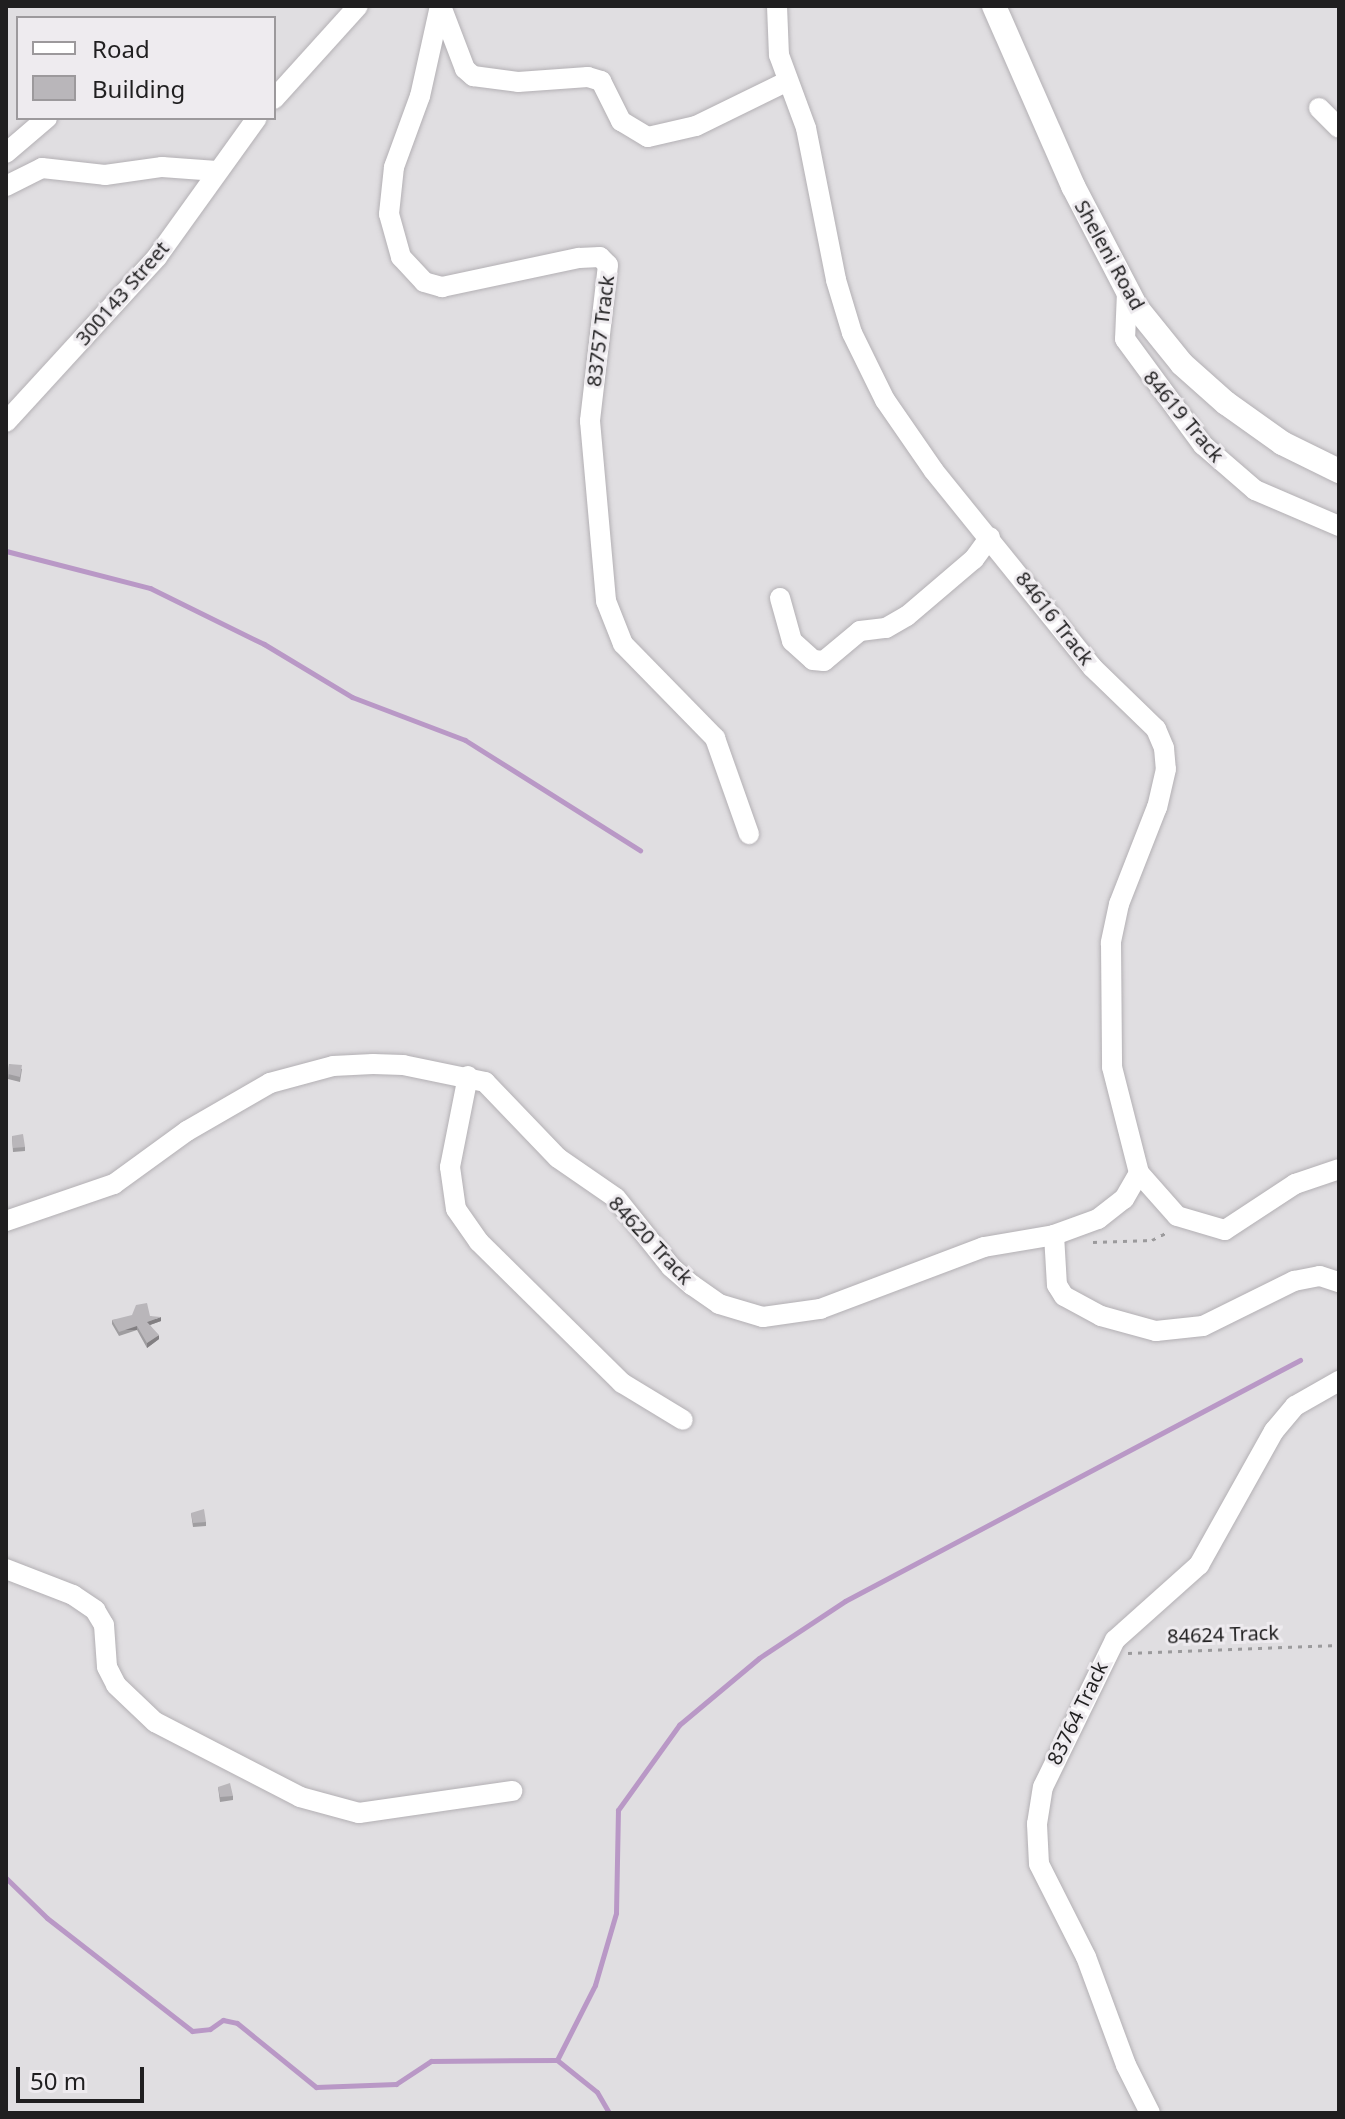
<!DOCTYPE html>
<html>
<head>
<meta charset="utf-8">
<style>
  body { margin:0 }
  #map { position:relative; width:1345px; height:2119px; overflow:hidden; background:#e0dee1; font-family:"Noto Sans",sans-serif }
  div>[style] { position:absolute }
  .stream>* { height:5px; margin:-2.5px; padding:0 2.5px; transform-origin:2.5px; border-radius:2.5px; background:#b998c6 }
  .path>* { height:3px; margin-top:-1.5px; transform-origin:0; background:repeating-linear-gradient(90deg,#9b9a9c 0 4px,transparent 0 10px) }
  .roads { filter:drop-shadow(0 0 2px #b3b0b4) drop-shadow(0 0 2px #b3b0b4) }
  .minor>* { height:20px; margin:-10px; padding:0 10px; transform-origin:10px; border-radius:10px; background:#fff }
  .tertiary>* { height:24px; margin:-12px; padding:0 12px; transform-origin:12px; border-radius:12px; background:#fff }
  .wall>* { inset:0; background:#9f9da0 }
  .shaded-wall>* { inset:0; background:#827f82; transform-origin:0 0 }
  .building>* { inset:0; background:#b9b6ba }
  span { translate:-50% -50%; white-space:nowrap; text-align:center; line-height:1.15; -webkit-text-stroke:6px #eeebef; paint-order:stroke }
  .street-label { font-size:20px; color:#201f20 }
  .frame { position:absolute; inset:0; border:8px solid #201f20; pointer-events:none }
  .legend { position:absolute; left:16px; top:16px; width:260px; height:104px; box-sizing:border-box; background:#eeebef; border:2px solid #9c999c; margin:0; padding:10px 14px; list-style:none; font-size:24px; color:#201f20 }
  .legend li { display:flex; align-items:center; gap:16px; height:40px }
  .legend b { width:40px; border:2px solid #9c999c }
  .scale { position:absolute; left:16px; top:2067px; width:128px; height:36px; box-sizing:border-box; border:4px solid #201f20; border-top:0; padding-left:10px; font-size:24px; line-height:28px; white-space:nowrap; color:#201f20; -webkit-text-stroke:6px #eeebef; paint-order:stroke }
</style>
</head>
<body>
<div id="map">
  <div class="stream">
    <div style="left:6px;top:551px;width:149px;rotate:14.4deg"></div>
    <div style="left:150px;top:588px;width:127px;rotate:26.2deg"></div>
    <div style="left:264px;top:644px;width:103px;rotate:31.1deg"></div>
    <div style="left:352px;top:697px;width:121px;rotate:20.8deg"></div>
    <div style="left:465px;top:740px;width:207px;rotate:32.2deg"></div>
    <div style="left:6px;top:1878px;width:57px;rotate:44.3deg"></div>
    <div style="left:47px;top:1918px;width:184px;rotate:37.9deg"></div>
    <div style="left:192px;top:2031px;width:18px;rotate:-6deg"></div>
    <div style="left:210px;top:2029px;width:16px;rotate:-35deg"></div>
    <div style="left:223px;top:2020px;width:14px;rotate:12deg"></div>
    <div style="left:237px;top:2023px;width:102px;rotate:39deg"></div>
    <div style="left:316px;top:2087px;width:80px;rotate:-2.1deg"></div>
    <div style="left:396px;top:2084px;width:42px;rotate:-33.3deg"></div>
    <div style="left:431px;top:2061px;width:126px;rotate:-0.5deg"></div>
    <div style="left:557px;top:2060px;width:51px;rotate:38.7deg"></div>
    <div style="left:597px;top:2092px;width:24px;rotate:60deg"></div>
    <div style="left:557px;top:2060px;width:84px;rotate:-63.1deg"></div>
    <div style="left:595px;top:1985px;width:75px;rotate:-73.7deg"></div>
    <div style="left:616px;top:1913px;width:103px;rotate:-88.9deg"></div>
    <div style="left:618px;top:1810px;width:105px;rotate:-54.3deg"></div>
    <div style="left:679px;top:1725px;width:104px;rotate:-39.9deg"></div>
    <div style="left:759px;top:1658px;width:103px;rotate:-33.5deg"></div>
    <div style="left:845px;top:1601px;width:515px;rotate:-27.91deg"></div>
  </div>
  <div class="path">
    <div style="left:1093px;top:1242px;width:59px;rotate:-1.9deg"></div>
    <div style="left:1152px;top:1240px;width:18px;rotate:-27deg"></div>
    <div style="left:1128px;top:1653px;width:211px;rotate:-2.2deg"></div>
  </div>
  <div class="roads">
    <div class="minor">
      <div style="left:440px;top:6px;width:92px;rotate:102.5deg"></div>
      <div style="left:420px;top:96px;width:76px;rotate:110.1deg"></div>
      <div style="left:394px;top:167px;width:47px;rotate:96.1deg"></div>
      <div style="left:389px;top:214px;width:45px;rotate:74.4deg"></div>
      <div style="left:401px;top:257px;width:34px;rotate:47deg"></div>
      <div style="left:424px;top:282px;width:19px;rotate:16deg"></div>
      <div style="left:442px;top:287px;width:140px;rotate:-12deg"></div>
      <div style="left:579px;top:258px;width:21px;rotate:-3deg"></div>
      <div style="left:600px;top:257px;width:11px;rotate:45deg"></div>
      <div style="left:608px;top:265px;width:157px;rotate:96.6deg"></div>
      <div style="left:590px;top:421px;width:181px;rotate:84.9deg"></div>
      <div style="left:606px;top:601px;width:46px;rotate:68.4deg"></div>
      <div style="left:623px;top:644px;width:132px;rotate:45.6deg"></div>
      <div style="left:715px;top:738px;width:102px;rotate:70.5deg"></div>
      <div style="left:441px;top:6px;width:67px;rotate:69.1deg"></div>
      <div style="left:465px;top:69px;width:11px;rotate:41deg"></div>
      <div style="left:473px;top:76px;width:45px;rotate:7.6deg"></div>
      <div style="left:518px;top:82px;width:70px;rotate:-4.1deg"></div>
      <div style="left:588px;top:77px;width:14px;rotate:17deg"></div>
      <div style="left:601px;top:81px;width:45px;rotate:63.4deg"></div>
      <div style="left:621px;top:121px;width:31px;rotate:31deg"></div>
      <div style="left:648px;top:137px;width:49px;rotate:-12.9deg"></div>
      <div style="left:696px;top:126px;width:102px;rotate:-26.1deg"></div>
      <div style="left:777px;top:6px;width:49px;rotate:87.7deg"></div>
      <div style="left:779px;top:55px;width:78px;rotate:69.7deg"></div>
      <div style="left:806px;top:128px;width:155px;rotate:78.8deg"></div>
      <div style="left:836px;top:280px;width:55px;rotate:73.2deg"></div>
      <div style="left:852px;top:333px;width:75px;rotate:63.8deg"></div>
      <div style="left:885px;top:400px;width:86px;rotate:55.4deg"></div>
      <div style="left:934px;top:471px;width:252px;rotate:51.1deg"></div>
      <div style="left:1092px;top:667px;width:89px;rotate:44.1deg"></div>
      <div style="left:1156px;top:729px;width:21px;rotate:67deg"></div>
      <div style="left:1164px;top:748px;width:21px;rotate:85deg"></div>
      <div style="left:1166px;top:769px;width:39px;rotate:103deg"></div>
      <div style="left:1157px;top:807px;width:104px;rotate:111.4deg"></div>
      <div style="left:1119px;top:904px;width:40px;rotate:102deg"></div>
      <div style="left:1111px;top:943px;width:124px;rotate:89.5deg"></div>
      <div style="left:1112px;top:1067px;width:109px;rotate:75.7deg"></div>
      <div style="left:1139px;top:1173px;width:57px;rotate:48.5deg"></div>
      <div style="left:1177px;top:1216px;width:50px;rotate:16.3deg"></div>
      <div style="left:1225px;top:1230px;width:84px;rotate:-33.3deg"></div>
      <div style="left:1295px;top:1184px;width:46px;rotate:-18.8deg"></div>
      <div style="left:274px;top:99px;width:125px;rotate:-47.9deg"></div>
      <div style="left:1319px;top:108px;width:28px;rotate:45deg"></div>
      <div style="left:6px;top:153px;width:54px;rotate:-40.5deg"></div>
      <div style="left:6px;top:186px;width:40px;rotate:-26.6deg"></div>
      <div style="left:42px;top:168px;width:63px;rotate:6.3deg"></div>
      <div style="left:105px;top:175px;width:58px;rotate:-8deg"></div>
      <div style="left:162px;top:167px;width:55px;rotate:4.2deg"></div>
      <div style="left:1127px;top:292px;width:47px;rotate:92.4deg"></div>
      <div style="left:1125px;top:339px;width:132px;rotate:53.7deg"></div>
      <div style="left:1203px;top:445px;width:69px;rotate:40.9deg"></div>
      <div style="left:1255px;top:490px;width:91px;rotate:23.2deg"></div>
      <div style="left:6px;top:422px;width:224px;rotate:-47.5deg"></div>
      <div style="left:157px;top:257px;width:171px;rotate:-54.3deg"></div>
      <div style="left:780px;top:598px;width:45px;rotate:74.4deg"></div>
      <div style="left:792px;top:641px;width:28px;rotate:42deg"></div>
      <div style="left:813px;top:660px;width:11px;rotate:5deg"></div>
      <div style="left:824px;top:661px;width:47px;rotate:-39.8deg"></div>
      <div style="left:860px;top:631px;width:26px;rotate:-7deg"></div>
      <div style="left:886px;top:628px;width:24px;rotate:-30deg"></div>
      <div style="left:907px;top:616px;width:88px;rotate:-40.4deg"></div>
      <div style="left:974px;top:559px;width:27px;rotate:-54deg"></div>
      <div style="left:468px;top:1076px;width:93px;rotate:101.2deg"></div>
      <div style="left:450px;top:1167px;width:42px;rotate:81.9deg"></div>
      <div style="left:456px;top:1209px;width:40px;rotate:55.1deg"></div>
      <div style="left:479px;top:1242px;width:201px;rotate:44.6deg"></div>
      <div style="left:622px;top:1383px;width:71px;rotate:31.2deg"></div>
      <div style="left:6px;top:1221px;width:114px;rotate:-18.9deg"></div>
      <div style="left:114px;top:1184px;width:90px;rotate:-36deg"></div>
      <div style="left:187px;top:1131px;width:96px;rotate:-30deg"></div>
      <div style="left:270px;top:1083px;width:65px;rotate:-15.1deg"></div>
      <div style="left:333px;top:1066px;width:40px;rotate:-2.9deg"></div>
      <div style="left:373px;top:1064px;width:30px;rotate:2deg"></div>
      <div style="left:403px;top:1065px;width:84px;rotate:11.7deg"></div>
      <div style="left:485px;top:1082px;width:105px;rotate:46.2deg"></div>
      <div style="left:558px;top:1158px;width:70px;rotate:34.6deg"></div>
      <div style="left:616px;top:1198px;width:88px;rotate:51.4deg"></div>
      <div style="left:671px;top:1267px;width:28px;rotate:41deg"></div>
      <div style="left:692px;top:1285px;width:33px;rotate:35deg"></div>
      <div style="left:719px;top:1304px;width:46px;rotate:16.5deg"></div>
      <div style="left:763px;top:1317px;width:58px;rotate:-8deg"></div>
      <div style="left:820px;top:1309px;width:175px;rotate:-20.7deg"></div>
      <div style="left:984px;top:1247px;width:71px;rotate:-9.7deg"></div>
      <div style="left:1054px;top:1235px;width:47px;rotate:-20deg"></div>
      <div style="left:1098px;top:1219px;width:33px;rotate:-38deg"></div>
      <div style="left:1124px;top:1199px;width:30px;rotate:-60deg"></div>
      <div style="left:1054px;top:1235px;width:50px;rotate:86.6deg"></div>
      <div style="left:1057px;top:1285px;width:13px;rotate:58deg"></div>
      <div style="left:1064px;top:1296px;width:42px;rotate:28.4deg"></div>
      <div style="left:1101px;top:1316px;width:57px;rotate:15.3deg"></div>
      <div style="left:1156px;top:1331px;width:47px;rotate:-6.1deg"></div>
      <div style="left:1203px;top:1326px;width:102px;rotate:-26.3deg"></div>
      <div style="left:1294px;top:1281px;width:26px;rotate:-11deg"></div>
      <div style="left:1320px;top:1276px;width:20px;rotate:18deg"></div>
      <div style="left:6px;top:1569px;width:72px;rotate:21.2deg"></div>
      <div style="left:73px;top:1595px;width:27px;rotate:34deg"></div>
      <div style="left:95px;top:1610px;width:17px;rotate:59deg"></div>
      <div style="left:104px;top:1625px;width:42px;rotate:85.9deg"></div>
      <div style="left:107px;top:1667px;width:20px;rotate:63deg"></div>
      <div style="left:116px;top:1685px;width:54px;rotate:43.5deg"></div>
      <div style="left:155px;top:1722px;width:163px;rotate:27.3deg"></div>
      <div style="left:300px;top:1797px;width:61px;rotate:15.2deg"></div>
      <div style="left:359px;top:1813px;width:155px;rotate:-8.2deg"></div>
      <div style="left:1150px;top:2113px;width:54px;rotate:-116.6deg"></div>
      <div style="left:1126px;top:2065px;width:115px;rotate:-110.3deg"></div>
      <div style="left:1086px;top:1957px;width:104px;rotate:-116.8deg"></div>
      <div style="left:1039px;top:1864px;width:40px;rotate:-92.9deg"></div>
      <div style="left:1037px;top:1824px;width:37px;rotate:-81deg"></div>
      <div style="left:1043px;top:1787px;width:164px;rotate:-63.9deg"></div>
      <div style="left:1115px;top:1640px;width:113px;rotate:-41.8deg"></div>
      <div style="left:1199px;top:1565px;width:154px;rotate:-60.8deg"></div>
      <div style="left:1274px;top:1431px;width:33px;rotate:-50deg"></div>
      <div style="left:1295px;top:1406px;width:51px;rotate:-29.6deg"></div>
    </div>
    <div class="tertiary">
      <div style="left:994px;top:6px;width:197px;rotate:66.3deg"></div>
      <div style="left:1073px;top:186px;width:136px;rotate:62.5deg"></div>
      <div style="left:1136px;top:307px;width:73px;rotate:51.1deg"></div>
      <div style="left:1182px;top:364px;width:59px;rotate:41.6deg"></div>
      <div style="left:1226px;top:403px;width:69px;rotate:35.5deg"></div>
      <div style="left:1282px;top:443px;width:64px;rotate:26.2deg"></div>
    </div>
  </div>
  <div class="wall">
    <div style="clip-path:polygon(9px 1064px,22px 1069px,20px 1082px,8px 1079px)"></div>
    <div style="clip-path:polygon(12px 1136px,25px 1147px,25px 1151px,13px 1152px)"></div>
    <div style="clip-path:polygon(150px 1316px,161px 1321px,150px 1325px,159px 1339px,147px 1348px,137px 1330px,119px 1336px,112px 1324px,112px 1320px)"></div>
    <div style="clip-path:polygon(191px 1513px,206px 1522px,206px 1526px,193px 1527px)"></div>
    <div style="clip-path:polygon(218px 1787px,233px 1796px,233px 1800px,220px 1802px)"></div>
  </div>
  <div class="shaded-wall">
    <div style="clip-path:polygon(161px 1317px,161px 1321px,147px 1326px,147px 1322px)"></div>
    <div style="left:137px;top:1326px;width:4px;height:19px;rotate:90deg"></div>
    <div style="clip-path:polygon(159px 1335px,159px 1339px,147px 1348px,147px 1343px)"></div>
  </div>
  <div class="building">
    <div style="clip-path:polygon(9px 1064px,22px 1065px,20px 1077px,8px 1074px)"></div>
    <div style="clip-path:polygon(23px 1134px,25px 1147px,13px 1148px,12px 1136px)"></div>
    <div style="clip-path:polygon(147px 1303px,150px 1316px,161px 1317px,147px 1322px,159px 1335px,147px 1343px,137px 1326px,119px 1332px,112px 1320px,132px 1315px,136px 1305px)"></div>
    <div style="clip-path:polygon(204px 1509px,206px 1522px,193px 1523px,191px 1513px)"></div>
    <div style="clip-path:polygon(230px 1783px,233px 1796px,220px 1797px,218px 1787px)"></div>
  </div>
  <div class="street-label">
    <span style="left:1110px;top:255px;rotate:61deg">Sheleni Road</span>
    <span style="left:122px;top:293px;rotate:-49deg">300143 Street</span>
    <span style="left:600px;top:331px;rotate:-83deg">83757 Track</span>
    <span style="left:1184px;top:416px;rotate:50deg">84619 Track</span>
    <span style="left:1055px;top:618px;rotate:52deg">84616 Track</span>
    <span style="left:651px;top:1240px;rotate:47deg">84620 Track</span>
    <span style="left:1223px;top:1634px;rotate:-2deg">84624 Track</span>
    <span style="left:1077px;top:1713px;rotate:-64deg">83764 Track</span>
  </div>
  <div class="frame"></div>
  <ul class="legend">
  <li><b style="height:10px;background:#fff"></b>Road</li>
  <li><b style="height:22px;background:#b9b6ba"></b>Building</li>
  </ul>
  <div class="scale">50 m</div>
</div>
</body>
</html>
